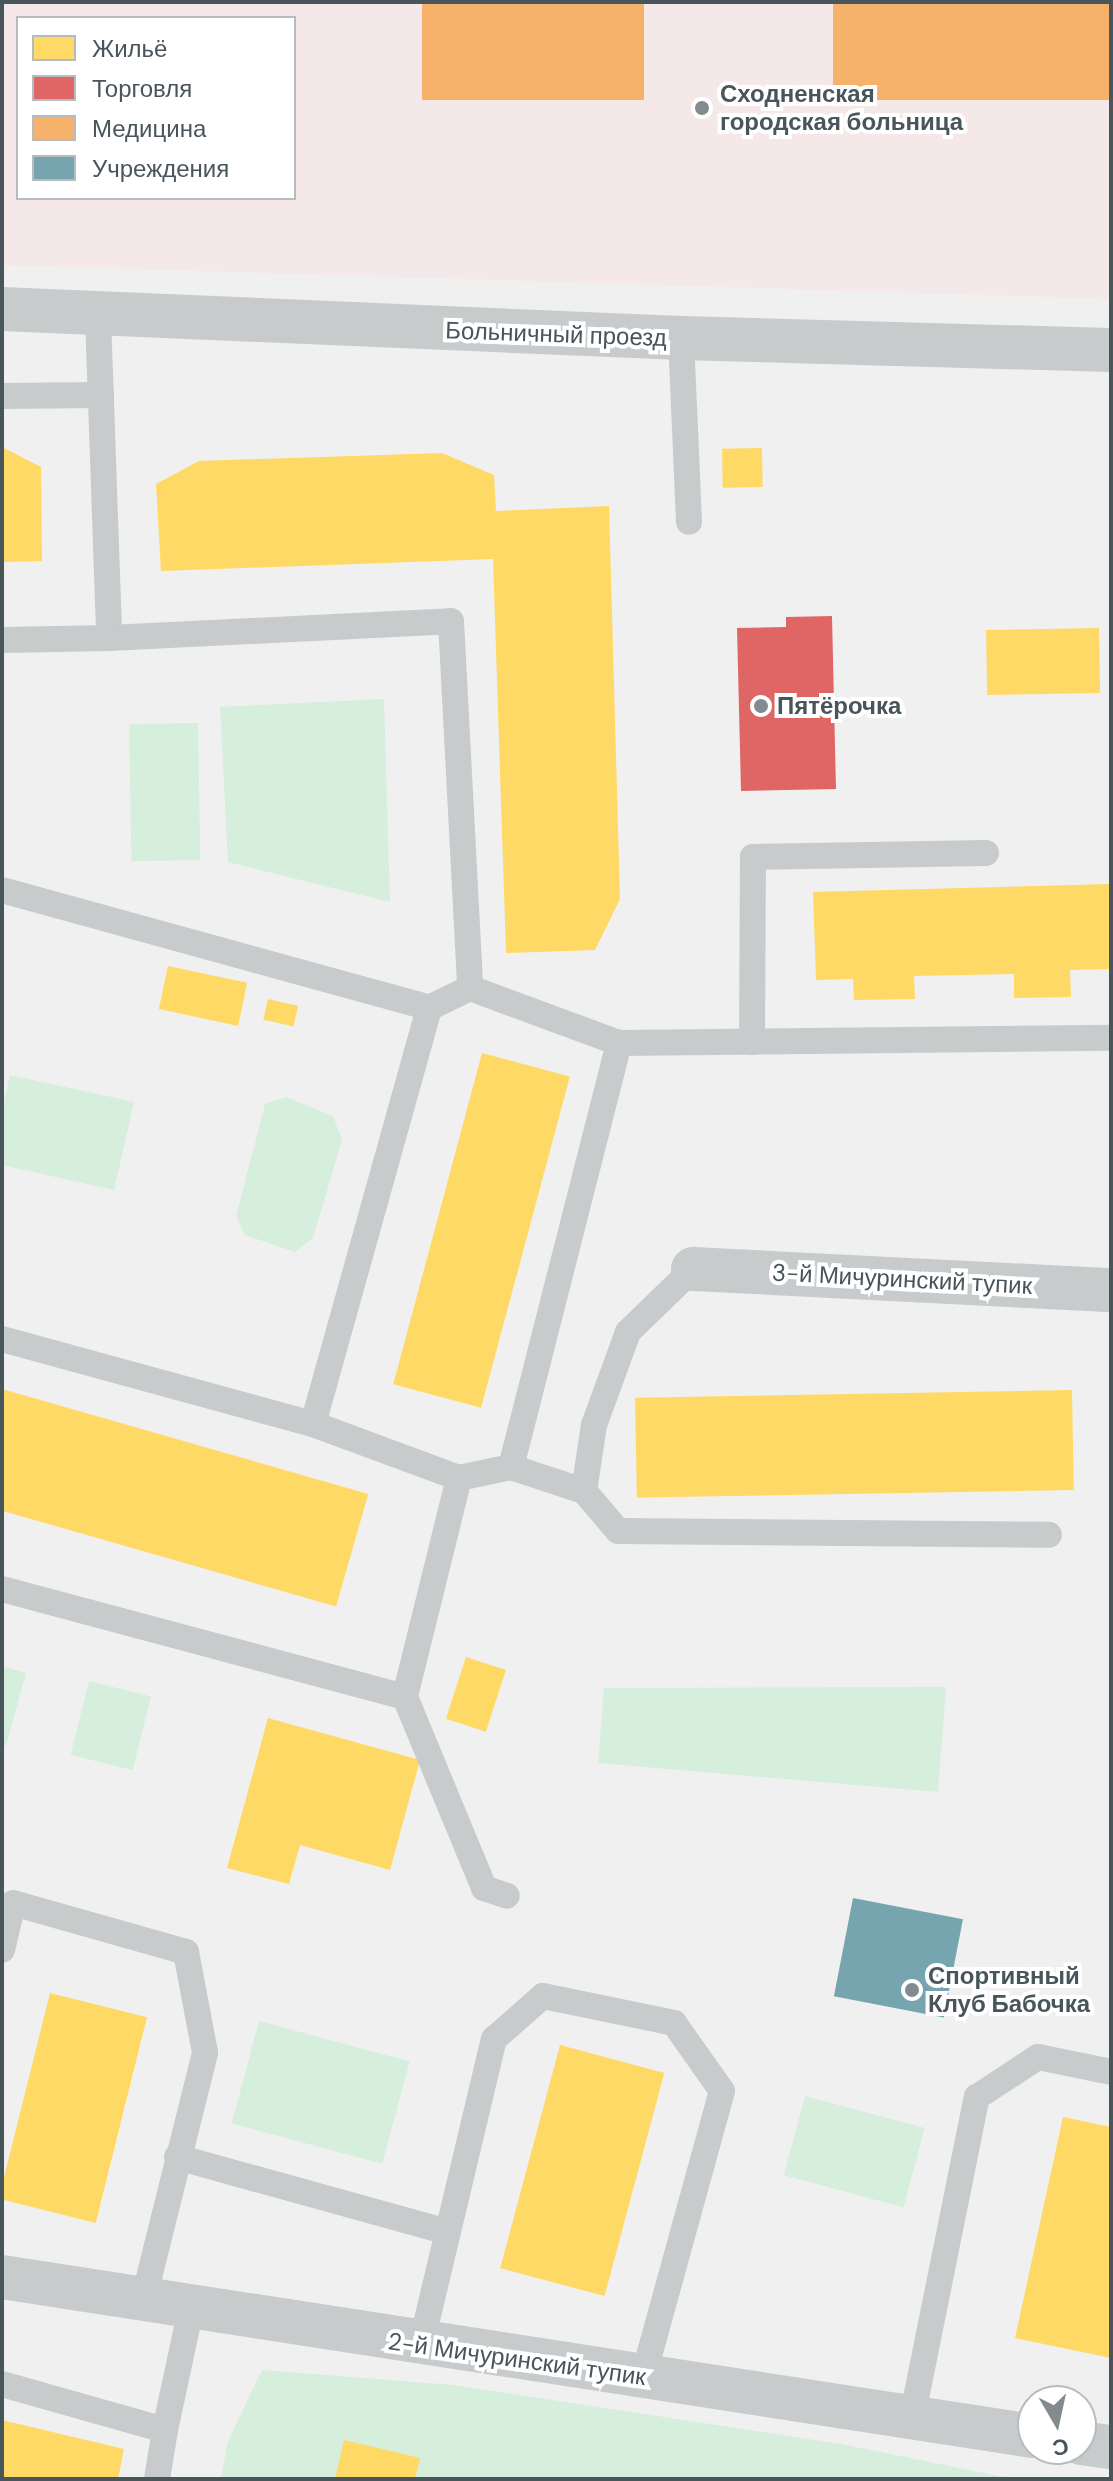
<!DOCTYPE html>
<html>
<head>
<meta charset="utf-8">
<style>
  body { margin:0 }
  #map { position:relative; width:1113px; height:2481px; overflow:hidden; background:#f0f0f0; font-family:"DM Sans",sans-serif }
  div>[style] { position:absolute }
  .medical>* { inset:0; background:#f5e8e8 }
  .green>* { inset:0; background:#d6eedc; transform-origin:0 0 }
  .homes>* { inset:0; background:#ffd966; transform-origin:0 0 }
  .shops>* { inset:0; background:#e06666 }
  .health>* { inset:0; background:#f6b26b; transform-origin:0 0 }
  .public>* { inset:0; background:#76a5af; transform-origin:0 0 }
  .lane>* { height:26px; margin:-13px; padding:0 13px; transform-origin:13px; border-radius:13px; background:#c8cbcc }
  .street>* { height:44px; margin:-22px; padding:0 22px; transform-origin:22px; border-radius:22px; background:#c8cbcc }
  .dots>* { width:22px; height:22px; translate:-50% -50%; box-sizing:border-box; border:4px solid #fff; border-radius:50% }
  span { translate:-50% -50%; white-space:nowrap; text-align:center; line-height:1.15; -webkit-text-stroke:8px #fff; paint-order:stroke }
  .poi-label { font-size:24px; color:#48555b; font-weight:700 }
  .left { translate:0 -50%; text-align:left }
  .street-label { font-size:24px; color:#48555b }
  .frame { position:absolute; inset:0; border:4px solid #48555b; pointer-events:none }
  .legend { position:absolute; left:16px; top:16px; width:280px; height:184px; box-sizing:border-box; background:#fff; border:2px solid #b6bbbd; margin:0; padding:10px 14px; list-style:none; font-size:24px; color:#48555b }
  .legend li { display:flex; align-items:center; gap:16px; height:40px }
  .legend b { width:40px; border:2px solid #b6bbbd }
  .north { position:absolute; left:1017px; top:2385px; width:80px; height:80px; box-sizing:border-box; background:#fff; border:2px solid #b6bbbd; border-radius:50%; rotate:171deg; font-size:22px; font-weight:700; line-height:32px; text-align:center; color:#48555b }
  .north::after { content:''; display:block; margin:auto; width:28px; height:36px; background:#838b8f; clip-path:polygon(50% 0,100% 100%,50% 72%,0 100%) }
</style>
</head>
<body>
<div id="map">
  <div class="medical">
    <div style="clip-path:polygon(evenodd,2px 2px,1111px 2px,1111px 299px,2px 265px,2px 2px,18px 18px,294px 18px,294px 198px,18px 198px,18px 18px)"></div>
  </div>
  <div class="green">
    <div style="clip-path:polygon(384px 699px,390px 902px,228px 862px,220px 707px)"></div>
    <div style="left:198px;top:723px;width:137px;height:69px;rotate:89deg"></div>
    <div style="clip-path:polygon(10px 1075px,134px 1102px,114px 1190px,2px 1165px,2px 1110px)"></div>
    <div style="clip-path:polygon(286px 1097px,333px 1116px,342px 1140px,313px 1238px,295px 1252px,245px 1235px,236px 1216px,265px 1104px)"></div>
    <div style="clip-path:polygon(2px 1666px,26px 1673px,6px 1746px,2px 1745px)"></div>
    <div style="left:89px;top:1681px;width:64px;height:76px;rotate:14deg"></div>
    <div style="clip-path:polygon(946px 1687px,938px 1792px,598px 1763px,604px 1688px)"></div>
    <div style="left:259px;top:2021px;width:156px;height:106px;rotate:15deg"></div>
    <div style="left:805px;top:2096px;width:124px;height:82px;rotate:15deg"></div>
    <div style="clip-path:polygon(262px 2370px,453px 2385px,841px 2444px,1014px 2479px,221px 2479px,228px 2441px)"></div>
  </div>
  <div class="homes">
    <div style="clip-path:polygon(2px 447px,41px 467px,42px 561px,2px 562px)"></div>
    <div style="left:762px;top:448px;width:39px;height:40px;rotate:89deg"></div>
    <div style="clip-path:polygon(442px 453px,494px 475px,496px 511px,609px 506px,620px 899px,595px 950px,506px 953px,493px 559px,161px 571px,156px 484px,199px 461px)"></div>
    <div style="left:1099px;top:628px;width:65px;height:113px;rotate:89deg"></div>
    <div style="clip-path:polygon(1111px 884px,1111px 969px,1070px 970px,1071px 997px,1014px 998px,1014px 974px,914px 976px,915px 999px,854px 1000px,853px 979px,816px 980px,813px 892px)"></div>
    <div style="left:168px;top:966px;width:81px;height:44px;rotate:12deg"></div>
    <div style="left:268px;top:999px;width:31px;height:21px;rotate:13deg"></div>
    <div style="left:482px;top:1053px;width:91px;height:343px;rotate:15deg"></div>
    <div style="left:2px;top:1389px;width:381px;height:117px;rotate:16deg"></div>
    <div style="left:1072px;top:1390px;width:100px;height:437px;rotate:89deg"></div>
    <div style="left:466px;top:1657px;width:42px;height:65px;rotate:18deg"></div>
    <div style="clip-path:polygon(268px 1718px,420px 1760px,390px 1870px,300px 1845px,289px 1884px,227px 1868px)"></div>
    <div style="left:50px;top:1993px;width:100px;height:212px;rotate:14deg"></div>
    <div style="left:560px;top:2045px;width:108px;height:231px;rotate:15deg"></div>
    <div style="clip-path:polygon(1063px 2117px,1111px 2127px,1111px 2358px,1015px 2338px)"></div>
    <div style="clip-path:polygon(2px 2420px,124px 2449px,118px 2479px,2px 2479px)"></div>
    <div style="clip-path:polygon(344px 2440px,420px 2458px,415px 2479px,335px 2479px)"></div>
  </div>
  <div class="shops">
    <div style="clip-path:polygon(832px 616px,836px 789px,741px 791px,737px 628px,786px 627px,786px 617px)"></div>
  </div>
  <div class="health">
    <div style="left:422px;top:2px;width:222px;height:98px"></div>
    <div style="left:833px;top:2px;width:278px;height:98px"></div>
  </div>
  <div class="public">
    <div style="left:853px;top:1898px;width:112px;height:100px;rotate:11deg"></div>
  </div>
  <div class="lane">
    <div style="left:98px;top:316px;width:322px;rotate:88deg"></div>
    <div style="left:109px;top:638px;width:342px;rotate:-2.8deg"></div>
    <div style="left:451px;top:621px;width:367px;rotate:87deg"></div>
    <div style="left:681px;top:338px;width:184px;rotate:87.5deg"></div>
    <div style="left:2px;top:396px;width:99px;rotate:-0.6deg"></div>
    <div style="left:2px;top:640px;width:107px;rotate:-1.1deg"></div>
    <div style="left:2px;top:890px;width:443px;rotate:15.4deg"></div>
    <div style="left:429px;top:1008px;width:46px;rotate:-26deg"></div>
    <div style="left:470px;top:988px;width:159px;rotate:20.3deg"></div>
    <div style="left:619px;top:1043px;width:492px;rotate:-0.6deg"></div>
    <div style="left:752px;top:1042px;width:185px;rotate:-89.7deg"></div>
    <div style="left:753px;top:857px;width:233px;rotate:-1deg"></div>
    <div style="left:2px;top:1339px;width:322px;rotate:15.3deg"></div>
    <div style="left:313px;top:1424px;width:156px;rotate:20.3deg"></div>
    <div style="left:459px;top:1478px;width:226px;rotate:103.9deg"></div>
    <div style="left:405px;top:1697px;width:417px;rotate:-165deg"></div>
    <div style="left:313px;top:1424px;width:432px;rotate:-74.4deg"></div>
    <div style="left:511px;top:1467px;width:77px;rotate:18.2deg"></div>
    <div style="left:584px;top:1491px;width:67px;rotate:-81.4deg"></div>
    <div style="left:594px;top:1425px;width:99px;rotate:-69.9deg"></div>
    <div style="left:628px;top:1332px;width:91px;rotate:-44.1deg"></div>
    <div style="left:459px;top:1478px;width:53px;rotate:-11.9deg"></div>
    <div style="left:511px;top:1467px;width:438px;rotate:-75.7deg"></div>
    <div style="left:584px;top:1491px;width:52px;rotate:49.6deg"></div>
    <div style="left:618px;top:1531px;width:431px;rotate:0.5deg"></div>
    <div style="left:405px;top:1697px;width:207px;rotate:67.5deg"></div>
    <div style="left:484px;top:1888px;width:24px;rotate:19deg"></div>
    <div style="left:2px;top:1950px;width:48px;rotate:-76.8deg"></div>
    <div style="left:13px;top:1903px;width:180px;rotate:15.8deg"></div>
    <div style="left:186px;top:1952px;width:103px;rotate:79.3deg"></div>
    <div style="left:205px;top:2053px;width:256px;rotate:104deg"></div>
    <div style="left:177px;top:2157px;width:281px;rotate:15.5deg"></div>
    <div style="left:421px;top:2345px;width:315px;rotate:-76.6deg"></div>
    <div style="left:494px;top:2039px;width:65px;rotate:-41.3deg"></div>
    <div style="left:543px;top:1996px;width:134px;rotate:11.6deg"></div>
    <div style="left:674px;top:2023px;width:83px;rotate:54.8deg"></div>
    <div style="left:722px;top:2091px;width:298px;rotate:105.4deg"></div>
    <div style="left:2px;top:2384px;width:169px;rotate:15.8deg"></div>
    <div style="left:165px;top:2430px;width:50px;rotate:99.3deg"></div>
    <div style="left:912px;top:2418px;width:328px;rotate:-78.6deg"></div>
    <div style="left:977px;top:2097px;width:73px;rotate:-33.3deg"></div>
    <div style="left:1038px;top:2057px;width:75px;rotate:11.6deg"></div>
    <div style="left:165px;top:2430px;width:124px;rotate:-77.9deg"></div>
  </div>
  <div class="street">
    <div style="left:2px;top:309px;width:680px;rotate:2.45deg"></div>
    <div style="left:681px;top:338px;width:430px;rotate:1.6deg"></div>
    <div style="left:693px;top:1269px;width:419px;rotate:2.9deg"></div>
    <div style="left:2px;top:2277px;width:1043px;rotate:8.77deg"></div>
    <div style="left:1081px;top:2443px;width:30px;rotate:8deg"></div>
  </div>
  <div class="dots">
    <div style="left:702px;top:108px;background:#838b8f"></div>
    <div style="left:761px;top:706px;background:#838b8f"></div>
    <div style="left:912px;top:1990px;background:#838b8f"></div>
  </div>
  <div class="poi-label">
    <span class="left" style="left:720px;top:108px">Сходненская<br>городская больница</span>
    <span class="left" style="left:777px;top:706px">Пятёрочка</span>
    <span class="left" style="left:928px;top:1990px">Спортивный<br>Клуб Бабочка</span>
  </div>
  <div class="street-label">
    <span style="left:556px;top:334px;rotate:2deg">Больничный проезд</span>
    <span style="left:902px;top:1279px;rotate:3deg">3-й Мичуринский тупик</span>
    <span style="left:517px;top:2359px;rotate:8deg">2-й Мичуринский тупик</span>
  </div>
  <div class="frame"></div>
  <ul class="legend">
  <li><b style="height:22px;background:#ffd966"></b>Жильё</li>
  <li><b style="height:22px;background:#e06666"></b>Торговля</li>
  <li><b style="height:22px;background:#f6b26b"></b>Медицина</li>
  <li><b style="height:22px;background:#76a5af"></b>Учреждения</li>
  </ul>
  <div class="north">С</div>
</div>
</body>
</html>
